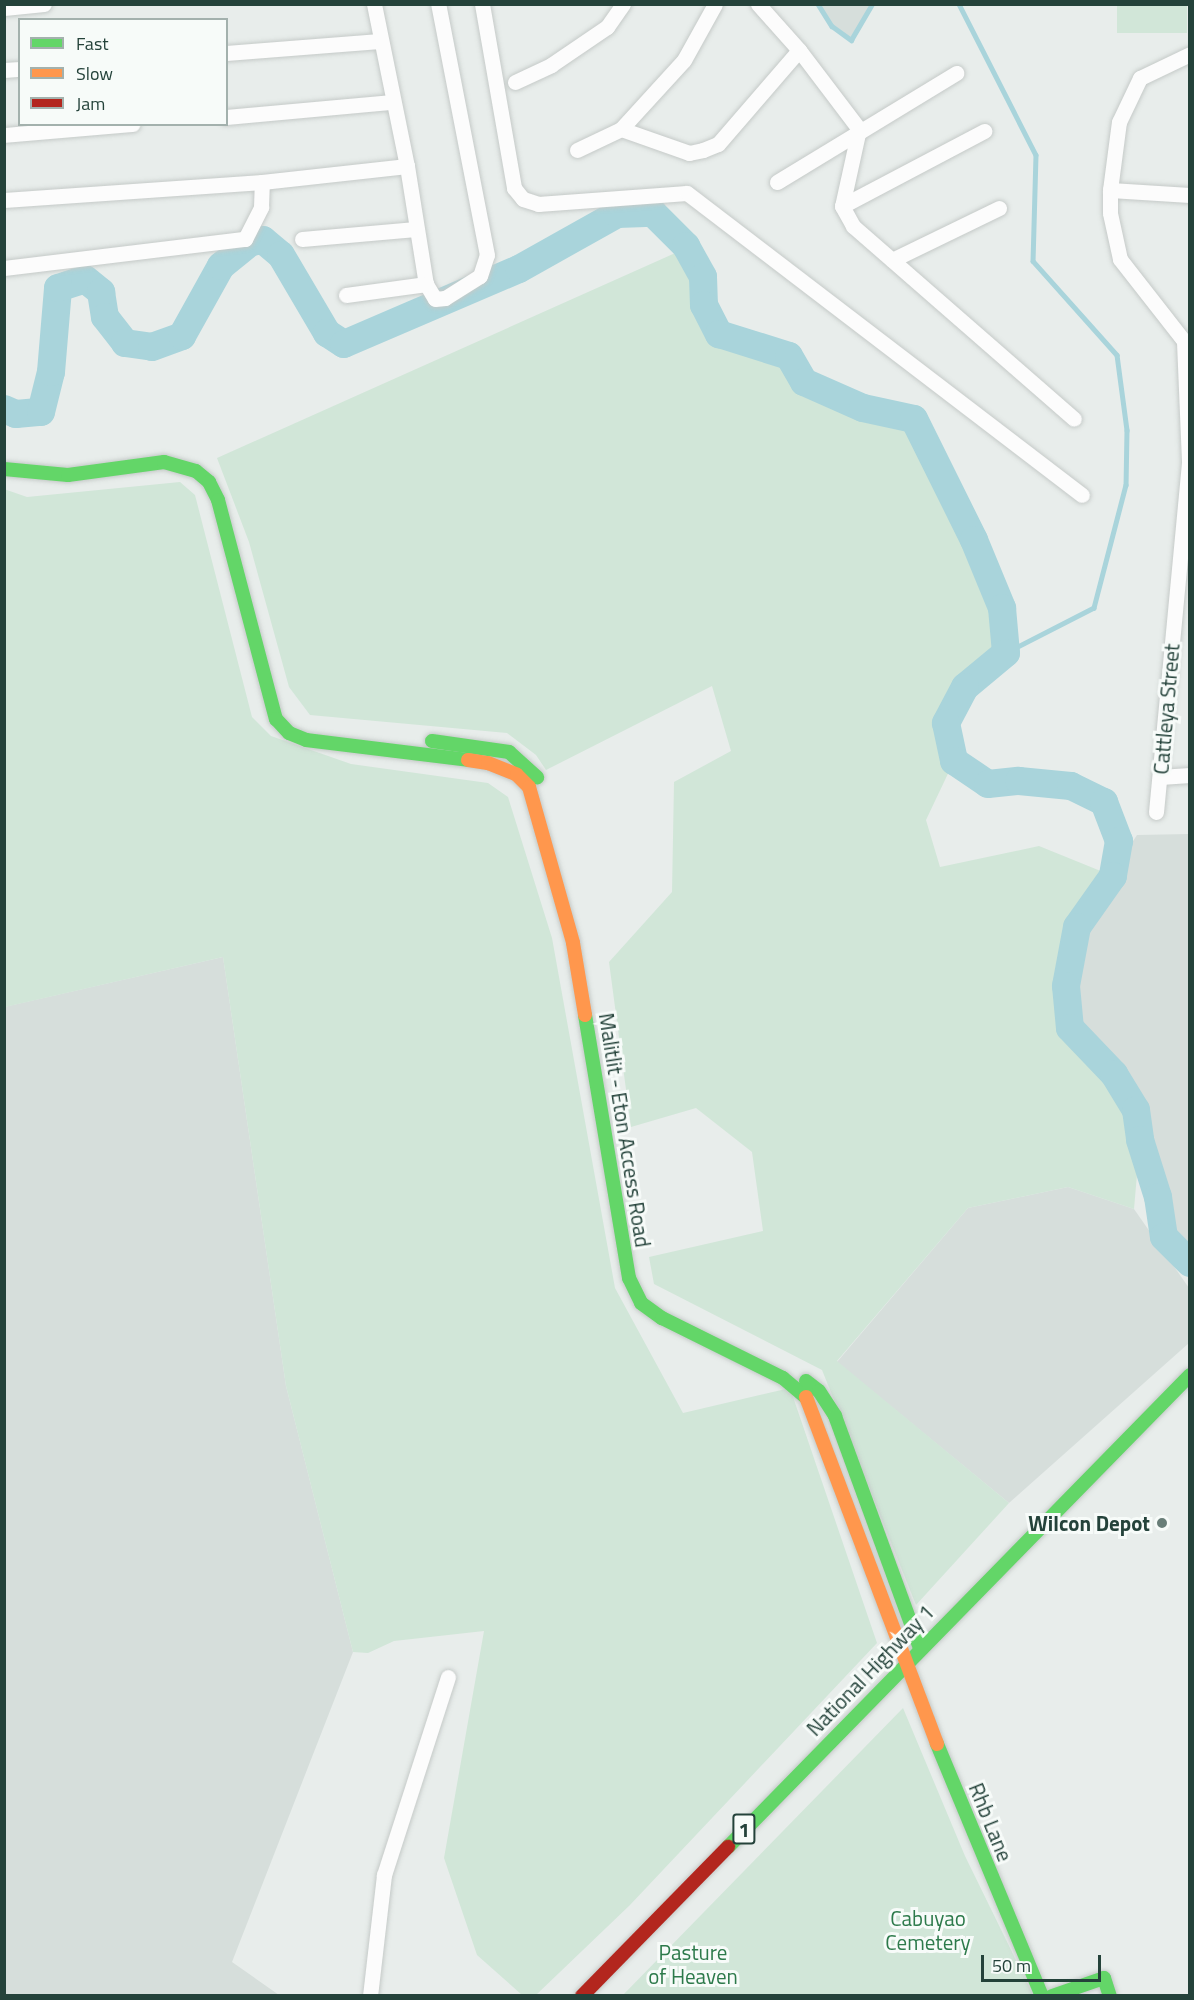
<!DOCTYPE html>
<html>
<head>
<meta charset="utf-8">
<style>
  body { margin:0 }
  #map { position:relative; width:1194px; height:2000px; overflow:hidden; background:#e8edeb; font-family:"Titillium Web",sans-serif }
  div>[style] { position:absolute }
  .built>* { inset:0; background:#d6dedb }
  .green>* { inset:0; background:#d1e6d8; transform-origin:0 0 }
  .stream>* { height:4.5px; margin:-2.25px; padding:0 2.25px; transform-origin:2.25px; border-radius:2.25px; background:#a9d4db }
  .river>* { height:28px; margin:-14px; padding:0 14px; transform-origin:14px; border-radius:14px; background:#a9d4db }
  .roads { filter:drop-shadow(0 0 2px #c5cac8) drop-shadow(0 0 2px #c5cac8) }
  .street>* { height:15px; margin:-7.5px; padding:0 7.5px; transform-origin:7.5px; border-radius:7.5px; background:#fcfcfc }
  .fast>* { height:14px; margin:-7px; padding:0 7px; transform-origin:7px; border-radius:7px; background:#63d668 }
  .slow>* { height:14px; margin:-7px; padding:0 7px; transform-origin:7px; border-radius:7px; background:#ff974d }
  .jam>* { height:14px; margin:-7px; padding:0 7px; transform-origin:7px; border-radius:7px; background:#b3261e }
  .dots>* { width:16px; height:16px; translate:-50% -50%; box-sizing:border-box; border:3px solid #f7fbf9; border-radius:50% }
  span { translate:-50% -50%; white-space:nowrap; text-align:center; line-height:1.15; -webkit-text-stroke:6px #f7fbf9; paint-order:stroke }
  .shield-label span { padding:2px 4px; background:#f7fbf9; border:2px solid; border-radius:4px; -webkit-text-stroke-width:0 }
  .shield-label { font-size:20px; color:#24423a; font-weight:700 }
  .street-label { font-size:21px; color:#24423a }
  .poi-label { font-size:21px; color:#24423a; font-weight:700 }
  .right { translate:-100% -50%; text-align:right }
  .park-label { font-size:21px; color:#2d7a4b }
  .frame { position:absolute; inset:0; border:6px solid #24423a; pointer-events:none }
  .legend { position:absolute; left:18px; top:18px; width:210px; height:108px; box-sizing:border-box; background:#f7fbf9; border:2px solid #a3b1ad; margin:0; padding:8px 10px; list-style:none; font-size:18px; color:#24423a }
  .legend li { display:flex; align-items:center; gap:12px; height:30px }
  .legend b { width:30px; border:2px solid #a3b1ad }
  .scale { position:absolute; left:981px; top:1955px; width:120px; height:27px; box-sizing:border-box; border:3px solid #24423a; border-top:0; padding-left:8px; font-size:18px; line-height:21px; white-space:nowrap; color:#24423a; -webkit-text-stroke:4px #f7fbf9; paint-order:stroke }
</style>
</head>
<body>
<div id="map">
  <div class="built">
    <div style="clip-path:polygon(818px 5px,872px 5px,851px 40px,832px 26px)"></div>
    <div style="clip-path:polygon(1189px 834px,1189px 1263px,1164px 1237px,1158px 1197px,1140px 1140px,1136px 1110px,1114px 1074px,1070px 1028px,1066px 986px,1077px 927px,1137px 835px)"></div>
    <div style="clip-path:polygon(223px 957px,286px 1386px,353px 1652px,232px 1962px,279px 1995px,5px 1995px,4px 1007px)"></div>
    <div style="clip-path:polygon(1068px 1187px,1134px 1209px,1189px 1288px,1189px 1343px,1009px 1503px,837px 1362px,968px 1208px)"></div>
  </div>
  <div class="green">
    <div style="left:1117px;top:5px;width:70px;height:28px"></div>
    <div style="clip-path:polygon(682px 250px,703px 277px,704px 305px,719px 334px,789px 356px,804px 382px,863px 408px,914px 419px,974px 540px,1002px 608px,1006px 653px,965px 687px,946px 723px,954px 761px,926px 820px,940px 867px,1039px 846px,1113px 876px,1077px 927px,1066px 986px,1070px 1028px,1114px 1074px,1136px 1110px,1140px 1140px,1134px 1209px,1068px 1187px,968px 1208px,837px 1361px,1009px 1503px,916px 1605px,822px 1370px,654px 1284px,649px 1257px,763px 1231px,752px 1152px,696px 1108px,631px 1127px,609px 962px,672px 892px,674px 782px,731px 751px,712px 686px,546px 770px,536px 755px,507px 733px,310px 715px,289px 687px,249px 542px,217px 458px)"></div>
    <div style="clip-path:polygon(180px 482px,195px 495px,252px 717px,271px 736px,351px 764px,488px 783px,508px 797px,552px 938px,615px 1288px,683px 1413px,790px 1388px,877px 1643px,630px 1905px,536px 1995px,522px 1995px,477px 1955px,444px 1858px,484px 1631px,394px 1641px,368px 1653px,353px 1652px,286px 1386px,223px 957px,5px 1007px,4px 489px,27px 497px)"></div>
    <div style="clip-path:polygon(903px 1708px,965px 1856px,1033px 1995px,622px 1996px)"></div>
  </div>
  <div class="stream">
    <div style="left:818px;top:4px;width:26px;rotate:58deg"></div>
    <div style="left:832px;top:26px;width:24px;rotate:36deg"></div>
    <div style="left:851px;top:40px;width:42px;rotate:-59.7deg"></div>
    <div style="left:959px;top:4px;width:169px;rotate:63deg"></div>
    <div style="left:1036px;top:155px;width:106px;rotate:91.6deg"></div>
    <div style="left:1033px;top:261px;width:126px;rotate:48.2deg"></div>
    <div style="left:1117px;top:355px;width:76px;rotate:82.4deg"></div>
    <div style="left:1127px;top:430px;width:55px;rotate:91deg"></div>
    <div style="left:1126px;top:485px;width:127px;rotate:104.6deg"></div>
    <div style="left:1094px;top:608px;width:99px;rotate:152.9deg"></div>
  </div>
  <div class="river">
    <div style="left:4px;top:409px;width:13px;rotate:23deg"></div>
    <div style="left:16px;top:414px;width:25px;rotate:-5deg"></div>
    <div style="left:41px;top:412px;width:41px;rotate:-76deg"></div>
    <div style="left:51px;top:372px;width:84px;rotate:-85.2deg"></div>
    <div style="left:58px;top:288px;width:28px;rotate:-18deg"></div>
    <div style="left:85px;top:279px;width:21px;rotate:39deg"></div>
    <div style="left:101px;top:292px;width:25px;rotate:81deg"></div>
    <div style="left:105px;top:317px;width:33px;rotate:52deg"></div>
    <div style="left:125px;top:343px;width:27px;rotate:8deg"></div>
    <div style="left:152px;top:347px;width:32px;rotate:-20deg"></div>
    <div style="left:182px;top:336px;width:80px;rotate:-60.9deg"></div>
    <div style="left:221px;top:266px;width:38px;rotate:-39deg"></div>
    <div style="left:251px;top:242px;width:12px;rotate:-9deg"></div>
    <div style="left:263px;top:240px;width:23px;rotate:40deg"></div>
    <div style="left:281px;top:255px;width:91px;rotate:59.5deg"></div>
    <div style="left:327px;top:333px;width:20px;rotate:33deg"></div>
    <div style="left:344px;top:344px;width:190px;rotate:-23.2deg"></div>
    <div style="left:519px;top:269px;width:112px;rotate:-29.3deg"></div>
    <div style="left:617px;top:214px;width:36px;rotate:-2deg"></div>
    <div style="left:653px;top:213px;width:47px;rotate:45deg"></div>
    <div style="left:686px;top:246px;width:35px;rotate:61deg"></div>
    <div style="left:703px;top:277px;width:28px;rotate:88deg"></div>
    <div style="left:704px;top:305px;width:33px;rotate:63deg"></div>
    <div style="left:719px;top:334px;width:73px;rotate:17.4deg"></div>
    <div style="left:789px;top:356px;width:30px;rotate:60deg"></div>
    <div style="left:804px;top:382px;width:64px;rotate:23.8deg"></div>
    <div style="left:863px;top:408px;width:52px;rotate:12.2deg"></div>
    <div style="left:914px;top:419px;width:135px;rotate:63.6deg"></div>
    <div style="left:974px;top:540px;width:74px;rotate:67.6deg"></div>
    <div style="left:1002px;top:608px;width:45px;rotate:84.9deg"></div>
    <div style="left:1006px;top:653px;width:53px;rotate:140.3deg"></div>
    <div style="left:965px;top:687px;width:41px;rotate:117.8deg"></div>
    <div style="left:946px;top:723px;width:39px;rotate:78deg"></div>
    <div style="left:954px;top:761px;width:41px;rotate:34.1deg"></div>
    <div style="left:988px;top:784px;width:31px;rotate:-6deg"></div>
    <div style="left:1019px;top:781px;width:52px;rotate:5.5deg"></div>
    <div style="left:1071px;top:786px;width:37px;rotate:26deg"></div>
    <div style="left:1104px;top:802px;width:42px;rotate:69deg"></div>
    <div style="left:1119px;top:841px;width:36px;rotate:100deg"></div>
    <div style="left:1113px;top:876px;width:62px;rotate:125.2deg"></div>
    <div style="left:1077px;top:927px;width:60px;rotate:100.6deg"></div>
    <div style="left:1066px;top:986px;width:42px;rotate:84.6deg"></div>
    <div style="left:1070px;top:1028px;width:64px;rotate:46.3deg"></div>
    <div style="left:1114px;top:1074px;width:42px;rotate:58.6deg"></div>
    <div style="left:1136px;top:1110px;width:30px;rotate:82deg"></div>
    <div style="left:1140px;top:1140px;width:60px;rotate:72.5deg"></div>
    <div style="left:1158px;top:1197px;width:40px;rotate:81.5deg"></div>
    <div style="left:1164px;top:1237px;width:37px;rotate:45deg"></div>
  </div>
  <div class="roads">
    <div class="street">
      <div style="left:374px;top:4px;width:165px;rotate:78.5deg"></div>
      <div style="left:407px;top:166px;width:120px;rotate:80.9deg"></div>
      <div style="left:426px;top:284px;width:17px;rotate:59deg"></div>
      <div style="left:435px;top:299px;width:10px;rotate:-6deg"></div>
      <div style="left:445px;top:298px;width:41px;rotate:-32.2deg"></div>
      <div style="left:480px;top:276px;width:22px;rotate:-72deg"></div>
      <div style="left:487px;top:255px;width:256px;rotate:-101deg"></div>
      <div style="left:482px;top:4px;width:187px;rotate:80.1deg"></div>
      <div style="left:514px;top:188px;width:14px;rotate:51deg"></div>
      <div style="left:523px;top:199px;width:16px;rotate:18deg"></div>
      <div style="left:538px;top:204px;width:149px;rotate:-4.2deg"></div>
      <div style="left:687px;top:193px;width:497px;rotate:37.4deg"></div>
      <div style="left:758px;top:4px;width:62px;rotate:48.3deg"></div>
      <div style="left:799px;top:50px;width:99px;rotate:52.8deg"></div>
      <div style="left:859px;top:129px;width:79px;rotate:102.4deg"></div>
      <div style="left:842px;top:206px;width:23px;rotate:61deg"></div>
      <div style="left:853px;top:226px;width:293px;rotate:41.1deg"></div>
      <div style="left:4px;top:8px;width:40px;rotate:-5.7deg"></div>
      <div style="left:226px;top:53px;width:154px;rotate:-4.5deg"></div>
      <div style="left:4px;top:70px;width:16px;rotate:-4deg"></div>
      <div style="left:515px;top:82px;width:40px;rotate:-25deg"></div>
      <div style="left:551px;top:65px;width:68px;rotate:-34.2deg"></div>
      <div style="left:607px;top:27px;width:28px;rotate:-55deg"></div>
      <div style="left:226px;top:117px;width:167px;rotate:-5.2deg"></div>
      <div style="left:621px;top:129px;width:72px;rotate:19.4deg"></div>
      <div style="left:689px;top:153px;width:14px;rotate:-12deg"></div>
      <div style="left:703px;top:150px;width:16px;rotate:-22deg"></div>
      <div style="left:718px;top:144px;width:124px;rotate:-49.2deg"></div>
      <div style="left:4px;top:135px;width:129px;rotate:-4.9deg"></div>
      <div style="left:577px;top:150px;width:49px;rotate:-25.5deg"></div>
      <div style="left:621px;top:129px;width:93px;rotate:-47.6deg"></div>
      <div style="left:684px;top:60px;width:64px;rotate:-61deg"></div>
      <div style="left:777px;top:182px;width:210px;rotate:-31.3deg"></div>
      <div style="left:1110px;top:190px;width:80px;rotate:3.6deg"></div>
      <div style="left:4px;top:200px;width:259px;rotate:-4deg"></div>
      <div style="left:262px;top:182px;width:146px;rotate:-6.3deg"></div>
      <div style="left:842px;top:206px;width:161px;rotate:-27.8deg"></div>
      <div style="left:302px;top:239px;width:114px;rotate:-5deg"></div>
      <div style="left:892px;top:260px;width:119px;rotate:-25.9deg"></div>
      <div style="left:4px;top:268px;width:243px;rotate:-6.9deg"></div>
      <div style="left:245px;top:239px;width:36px;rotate:-63deg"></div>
      <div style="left:261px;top:207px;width:25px;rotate:-88deg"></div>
      <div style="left:346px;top:295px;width:81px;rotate:-7.8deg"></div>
      <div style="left:1160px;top:777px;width:30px;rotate:-4deg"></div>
      <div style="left:1156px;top:812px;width:353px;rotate:-84.6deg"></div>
      <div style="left:1189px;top:461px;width:120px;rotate:-92.4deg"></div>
      <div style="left:1184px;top:341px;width:104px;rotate:-128deg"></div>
      <div style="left:1120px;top:259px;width:47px;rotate:-102.3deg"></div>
      <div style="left:1110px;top:213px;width:23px;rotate:-90deg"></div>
      <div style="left:1110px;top:190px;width:69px;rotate:-82.5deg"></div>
      <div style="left:1119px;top:122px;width:49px;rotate:-64.5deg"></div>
      <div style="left:1140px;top:78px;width:55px;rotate:-25.6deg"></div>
      <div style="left:370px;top:1996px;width:122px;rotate:-83.4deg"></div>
      <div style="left:384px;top:1875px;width:208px;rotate:-72.1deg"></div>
    </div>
    <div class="fast">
      <div style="left:4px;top:469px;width:64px;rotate:5.4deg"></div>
      <div style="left:68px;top:475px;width:97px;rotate:-7.7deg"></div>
      <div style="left:164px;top:462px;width:33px;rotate:16deg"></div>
      <div style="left:196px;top:471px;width:17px;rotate:40deg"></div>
      <div style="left:209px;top:482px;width:20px;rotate:63deg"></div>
      <div style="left:218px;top:500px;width:227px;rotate:75.2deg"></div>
      <div style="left:276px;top:719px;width:19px;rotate:47deg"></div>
      <div style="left:289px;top:733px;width:18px;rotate:22deg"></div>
      <div style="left:306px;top:740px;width:163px;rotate:7deg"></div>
      <div style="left:432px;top:741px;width:78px;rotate:8.1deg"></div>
      <div style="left:509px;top:752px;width:38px;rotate:42deg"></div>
      <div style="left:585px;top:1015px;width:267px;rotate:80.5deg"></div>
      <div style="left:629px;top:1278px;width:28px;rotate:64deg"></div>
      <div style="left:641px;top:1303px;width:26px;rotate:36deg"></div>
      <div style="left:662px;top:1318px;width:135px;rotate:26.4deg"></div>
      <div style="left:783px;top:1378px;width:30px;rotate:40deg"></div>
      <div style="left:806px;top:1381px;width:16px;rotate:38deg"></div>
      <div style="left:819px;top:1391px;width:30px;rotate:57deg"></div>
      <div style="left:835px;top:1416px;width:247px;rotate:69.9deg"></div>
      <div style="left:937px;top:1744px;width:273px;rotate:67.4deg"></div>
      <div style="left:728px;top:1847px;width:660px;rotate:-45.61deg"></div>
      <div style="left:1052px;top:1996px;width:55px;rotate:-19.1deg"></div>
      <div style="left:1104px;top:1978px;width:19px;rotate:72deg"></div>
    </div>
    <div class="slow">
      <div style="left:468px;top:760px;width:20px;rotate:9deg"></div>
      <div style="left:488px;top:763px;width:31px;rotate:22deg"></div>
      <div style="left:517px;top:775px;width:17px;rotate:45deg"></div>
      <div style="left:529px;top:787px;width:162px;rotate:74.2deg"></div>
      <div style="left:573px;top:943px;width:73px;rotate:80.5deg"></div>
      <div style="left:806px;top:1397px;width:371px;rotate:69.3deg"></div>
    </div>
    <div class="jam">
      <div style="left:582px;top:1996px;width:209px;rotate:-45.6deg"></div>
    </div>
  </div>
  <div class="dots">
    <div style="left:1162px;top:1523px;background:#697e78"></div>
  </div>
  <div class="shield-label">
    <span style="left:744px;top:1829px">1</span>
  </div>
  <div class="street-label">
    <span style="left:1166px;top:709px;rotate:-85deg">Cattleya Street</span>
    <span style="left:625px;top:1130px;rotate:81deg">Malitlit - Eton Access Road</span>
    <span style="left:870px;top:1670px;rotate:-46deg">National Highway 1</span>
    <span style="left:991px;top:1822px;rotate:68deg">Rhb Lane</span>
  </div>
  <div class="poi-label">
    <span class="right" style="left:1150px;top:1523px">Wilcon Depot</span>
  </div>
  <div class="park-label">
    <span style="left:928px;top:1930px">Cabuyao<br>Cemetery</span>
    <span style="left:693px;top:1964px">Pasture<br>of Heaven</span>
  </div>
  <div class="frame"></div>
  <ul class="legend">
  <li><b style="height:8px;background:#63d668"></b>Fast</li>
  <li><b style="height:8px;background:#ff974d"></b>Slow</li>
  <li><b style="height:8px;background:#b3261e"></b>Jam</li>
  </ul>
  <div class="scale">50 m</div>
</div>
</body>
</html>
